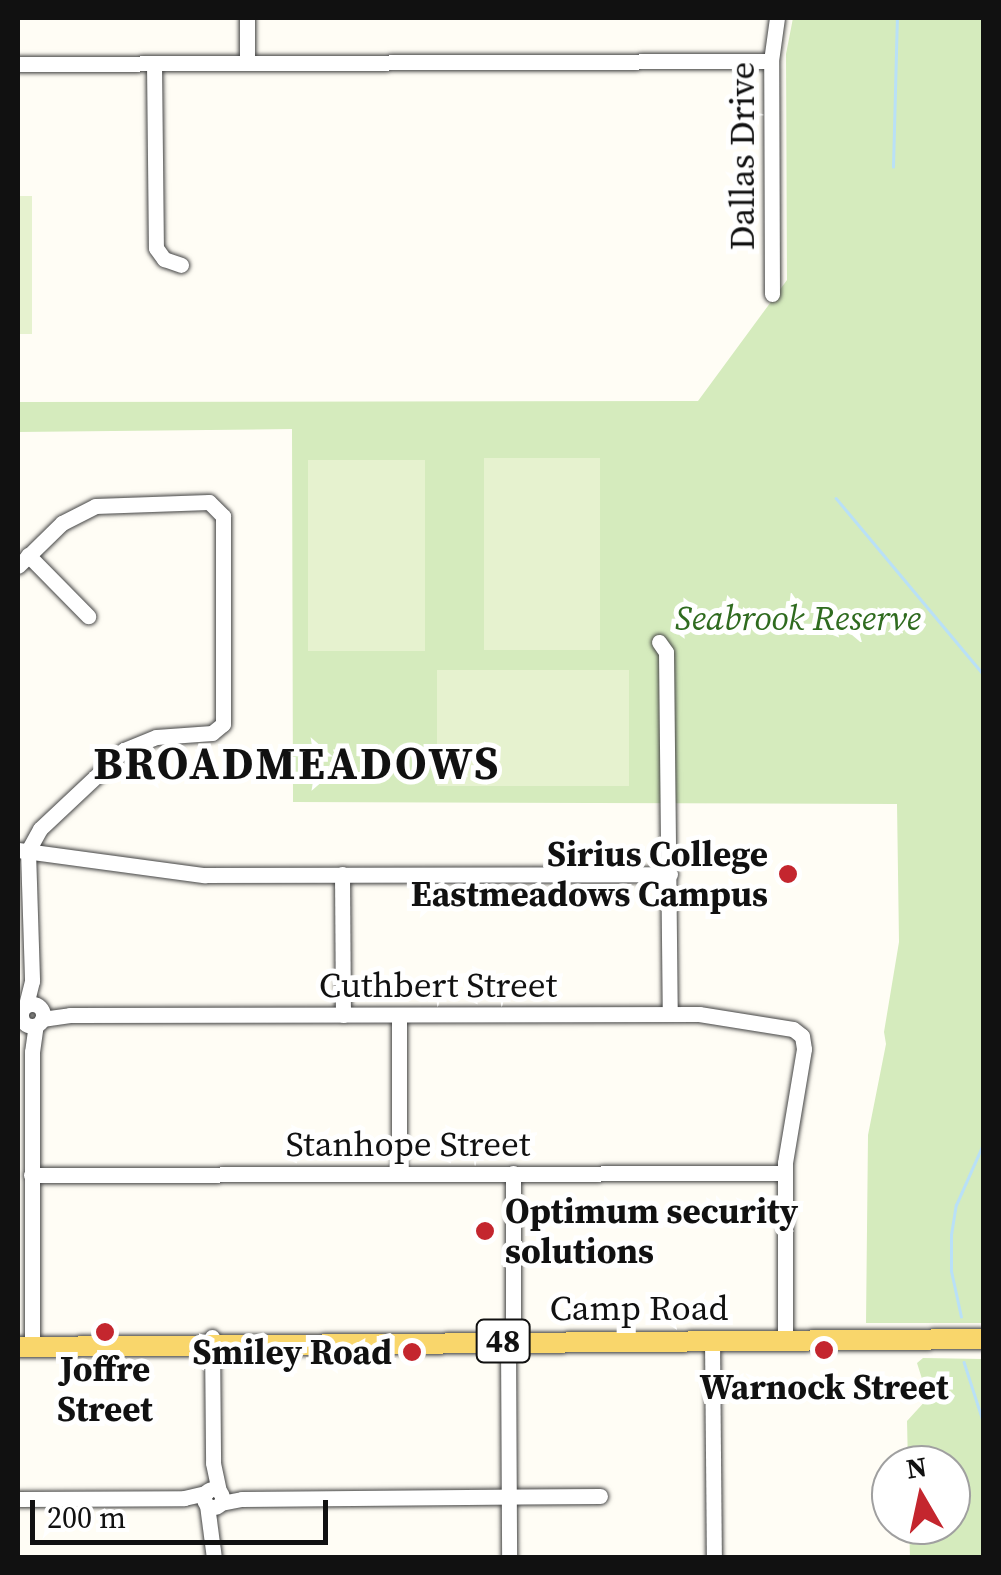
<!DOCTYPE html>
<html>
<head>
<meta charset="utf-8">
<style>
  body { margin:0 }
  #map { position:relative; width:1001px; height:1575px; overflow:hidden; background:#fffdf5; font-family:"Source Serif 4",serif }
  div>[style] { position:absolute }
  .green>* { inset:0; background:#d5ebbd }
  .pitch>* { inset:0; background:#e6f2cf; transform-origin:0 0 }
  .stream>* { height:2.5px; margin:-1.25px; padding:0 1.25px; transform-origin:1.25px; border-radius:1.25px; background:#b9e0f7 }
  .roads { filter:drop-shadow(0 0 2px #444) drop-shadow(0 0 2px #444) }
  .minor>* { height:15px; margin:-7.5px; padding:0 7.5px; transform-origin:7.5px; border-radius:7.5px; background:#fff }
  .minor>.ring { margin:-7.5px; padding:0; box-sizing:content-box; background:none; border:15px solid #fff; border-radius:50% }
  .major>* { height:20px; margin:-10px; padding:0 10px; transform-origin:10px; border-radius:10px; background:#f9d66b }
  .dots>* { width:28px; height:28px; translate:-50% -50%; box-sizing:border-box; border:5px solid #fff; border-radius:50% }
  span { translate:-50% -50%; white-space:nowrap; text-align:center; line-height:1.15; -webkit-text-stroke:10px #fff; paint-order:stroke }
  .shield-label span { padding:2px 8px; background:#fff; border:2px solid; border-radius:8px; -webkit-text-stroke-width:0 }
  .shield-label { font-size:32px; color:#111; font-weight:700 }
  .street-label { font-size:35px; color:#111 }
  .park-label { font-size:35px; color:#2f6b1f; font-style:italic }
  .poi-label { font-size:35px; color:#111; font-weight:700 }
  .right { translate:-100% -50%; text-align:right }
  .left { translate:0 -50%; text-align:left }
  .district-label { font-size:45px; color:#111; font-weight:700; letter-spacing:2.5px }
  .frame { position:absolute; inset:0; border:20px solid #111; pointer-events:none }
  .north { position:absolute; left:871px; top:1445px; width:100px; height:100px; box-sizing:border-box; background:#fff; border:2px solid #a0a0a0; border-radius:50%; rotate:351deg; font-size:28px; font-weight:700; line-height:40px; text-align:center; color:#111 }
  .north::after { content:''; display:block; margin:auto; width:35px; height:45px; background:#c4262e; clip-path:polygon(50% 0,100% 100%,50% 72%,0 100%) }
  .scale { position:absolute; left:30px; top:1500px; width:298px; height:45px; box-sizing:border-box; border:5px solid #111; border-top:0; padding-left:12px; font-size:30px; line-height:35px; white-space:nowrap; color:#111; -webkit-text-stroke:8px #fff; paint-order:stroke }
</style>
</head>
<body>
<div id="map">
  <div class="green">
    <div style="clip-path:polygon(793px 18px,983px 18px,983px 1323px,866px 1323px,868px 1135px,886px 1044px,884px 1032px,899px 942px,897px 804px,293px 802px,292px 429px,18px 432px,18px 402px,698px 401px,787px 280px,786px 54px)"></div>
    <div style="clip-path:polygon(983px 1359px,983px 1557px,910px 1557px,909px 1525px,951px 1525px,951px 1465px,908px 1465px,907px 1421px,928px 1398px,917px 1363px,923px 1358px)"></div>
  </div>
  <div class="pitch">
    <div style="left:18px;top:196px;width:14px;height:138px"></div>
    <div style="left:484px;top:458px;width:116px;height:192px"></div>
    <div style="left:308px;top:460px;width:117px;height:191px"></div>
    <div style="left:629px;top:670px;width:116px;height:192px;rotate:90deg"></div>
  </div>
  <div class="stream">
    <div style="left:893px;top:167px;width:149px;rotate:-88.5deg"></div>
    <div style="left:836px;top:498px;width:231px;rotate:50.1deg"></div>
    <div style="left:961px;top:1317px;width:47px;rotate:-102.3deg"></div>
    <div style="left:951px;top:1271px;width:36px;rotate:-90deg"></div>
    <div style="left:951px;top:1235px;width:30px;rotate:-81deg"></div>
    <div style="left:956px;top:1205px;width:69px;rotate:-66deg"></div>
    <div style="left:964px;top:1362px;width:65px;rotate:72.1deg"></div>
  </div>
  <div class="roads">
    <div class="minor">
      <div style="left:247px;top:18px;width:45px;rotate:90deg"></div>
      <div style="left:154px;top:63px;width:185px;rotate:89.4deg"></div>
      <div style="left:156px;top:248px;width:14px;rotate:54deg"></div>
      <div style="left:164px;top:259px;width:18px;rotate:19deg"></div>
      <div style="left:18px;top:64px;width:753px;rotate:-0.23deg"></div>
      <div style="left:772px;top:294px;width:233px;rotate:-90.2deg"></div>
      <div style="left:771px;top:61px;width:43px;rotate:-82.1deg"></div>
      <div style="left:28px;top:555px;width:86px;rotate:45.5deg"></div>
      <div style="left:18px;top:566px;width:62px;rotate:-44.3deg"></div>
      <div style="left:62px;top:523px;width:37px;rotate:-27deg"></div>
      <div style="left:95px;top:506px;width:114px;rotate:-2deg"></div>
      <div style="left:209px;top:502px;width:20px;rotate:45deg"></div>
      <div style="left:223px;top:516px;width:208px;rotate:90deg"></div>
      <div style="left:223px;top:724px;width:14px;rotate:141deg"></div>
      <div style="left:212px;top:733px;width:56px;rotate:175.9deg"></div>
      <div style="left:156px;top:737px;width:35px;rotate:158deg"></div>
      <div style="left:124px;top:750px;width:115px;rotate:136.8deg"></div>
      <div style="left:40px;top:829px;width:25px;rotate:119deg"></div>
      <div style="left:28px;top:851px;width:130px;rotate:88.2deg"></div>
      <div style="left:32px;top:981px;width:25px;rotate:104deg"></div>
      <div style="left:659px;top:642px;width:12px;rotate:55deg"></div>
      <div style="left:666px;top:652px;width:362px;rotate:89.4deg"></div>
      <div style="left:18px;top:850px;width:188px;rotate:7.7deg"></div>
      <div style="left:204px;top:875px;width:466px;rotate:-0.1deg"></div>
      <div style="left:342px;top:874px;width:141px;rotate:89.6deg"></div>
      <div class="ring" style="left:21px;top:1004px;width:7px;height:7px"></div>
      <div style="left:399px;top:1015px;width:159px;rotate:90deg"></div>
      <div style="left:42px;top:1019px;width:28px;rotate:-8deg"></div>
      <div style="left:70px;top:1015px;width:629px;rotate:-0.09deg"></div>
      <div style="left:699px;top:1014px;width:95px;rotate:9.1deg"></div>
      <div style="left:793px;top:1029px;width:11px;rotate:38deg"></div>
      <div style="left:802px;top:1036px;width:13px;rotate:81deg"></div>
      <div style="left:804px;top:1049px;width:116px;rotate:99.5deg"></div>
      <div style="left:785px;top:1163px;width:177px;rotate:90deg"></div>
      <div style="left:513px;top:1173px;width:168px;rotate:90deg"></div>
      <div style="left:31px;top:1175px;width:754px;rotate:-0.15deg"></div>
      <div style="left:212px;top:1337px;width:126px;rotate:89.5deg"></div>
      <div style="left:213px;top:1463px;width:29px;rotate:78deg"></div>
      <div style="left:712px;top:1340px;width:218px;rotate:89.5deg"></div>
      <div style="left:508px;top:1341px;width:217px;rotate:89.7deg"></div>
      <div style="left:32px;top:1347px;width:295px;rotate:-90deg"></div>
      <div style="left:32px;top:1052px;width:27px;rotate:-82deg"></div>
      <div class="ring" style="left:204px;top:1489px;width:3px;height:3px"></div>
      <div style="left:18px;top:1499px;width:166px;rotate:-0.3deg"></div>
      <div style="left:184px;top:1498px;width:23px;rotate:-13deg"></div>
      <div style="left:221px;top:1503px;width:21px;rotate:-11deg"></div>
      <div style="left:242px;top:1499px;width:358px;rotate:-0.5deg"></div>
      <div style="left:207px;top:1505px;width:53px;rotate:82.5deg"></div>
    </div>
    <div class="major">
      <div style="left:18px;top:1347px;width:966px;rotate:-0.47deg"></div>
    </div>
  </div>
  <div class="dots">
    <div style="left:788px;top:874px;background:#c4262e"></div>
    <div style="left:485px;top:1231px;background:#c4262e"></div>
    <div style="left:105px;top:1332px;background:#c4262e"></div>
    <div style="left:824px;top:1350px;background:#c4262e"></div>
    <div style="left:412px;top:1352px;background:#c4262e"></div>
  </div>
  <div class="shield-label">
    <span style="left:503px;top:1341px">48</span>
  </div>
  <div class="street-label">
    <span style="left:742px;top:156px;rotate:-90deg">Dallas Drive</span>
    <span style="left:438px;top:985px">Cuthbert Street</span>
    <span style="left:408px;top:1144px">Stanhope Street</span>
    <span style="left:639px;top:1308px">Camp Road</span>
  </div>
  <div class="park-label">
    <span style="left:798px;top:618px">Seabrook Reserve</span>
  </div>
  <div class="poi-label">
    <span class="right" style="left:768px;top:874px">Sirius College<br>Eastmeadows Campus</span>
    <span class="left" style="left:505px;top:1231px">Optimum security<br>solutions</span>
    <span class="right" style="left:392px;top:1352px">Smiley Road</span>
    <span style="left:105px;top:1389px">Joffre<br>Street</span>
    <span style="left:824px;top:1387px">Warnock Street</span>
  </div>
  <div class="district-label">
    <span style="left:297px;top:764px">BROADMEADOWS</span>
  </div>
  <div class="frame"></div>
  <div class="north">N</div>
  <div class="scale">200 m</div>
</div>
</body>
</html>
